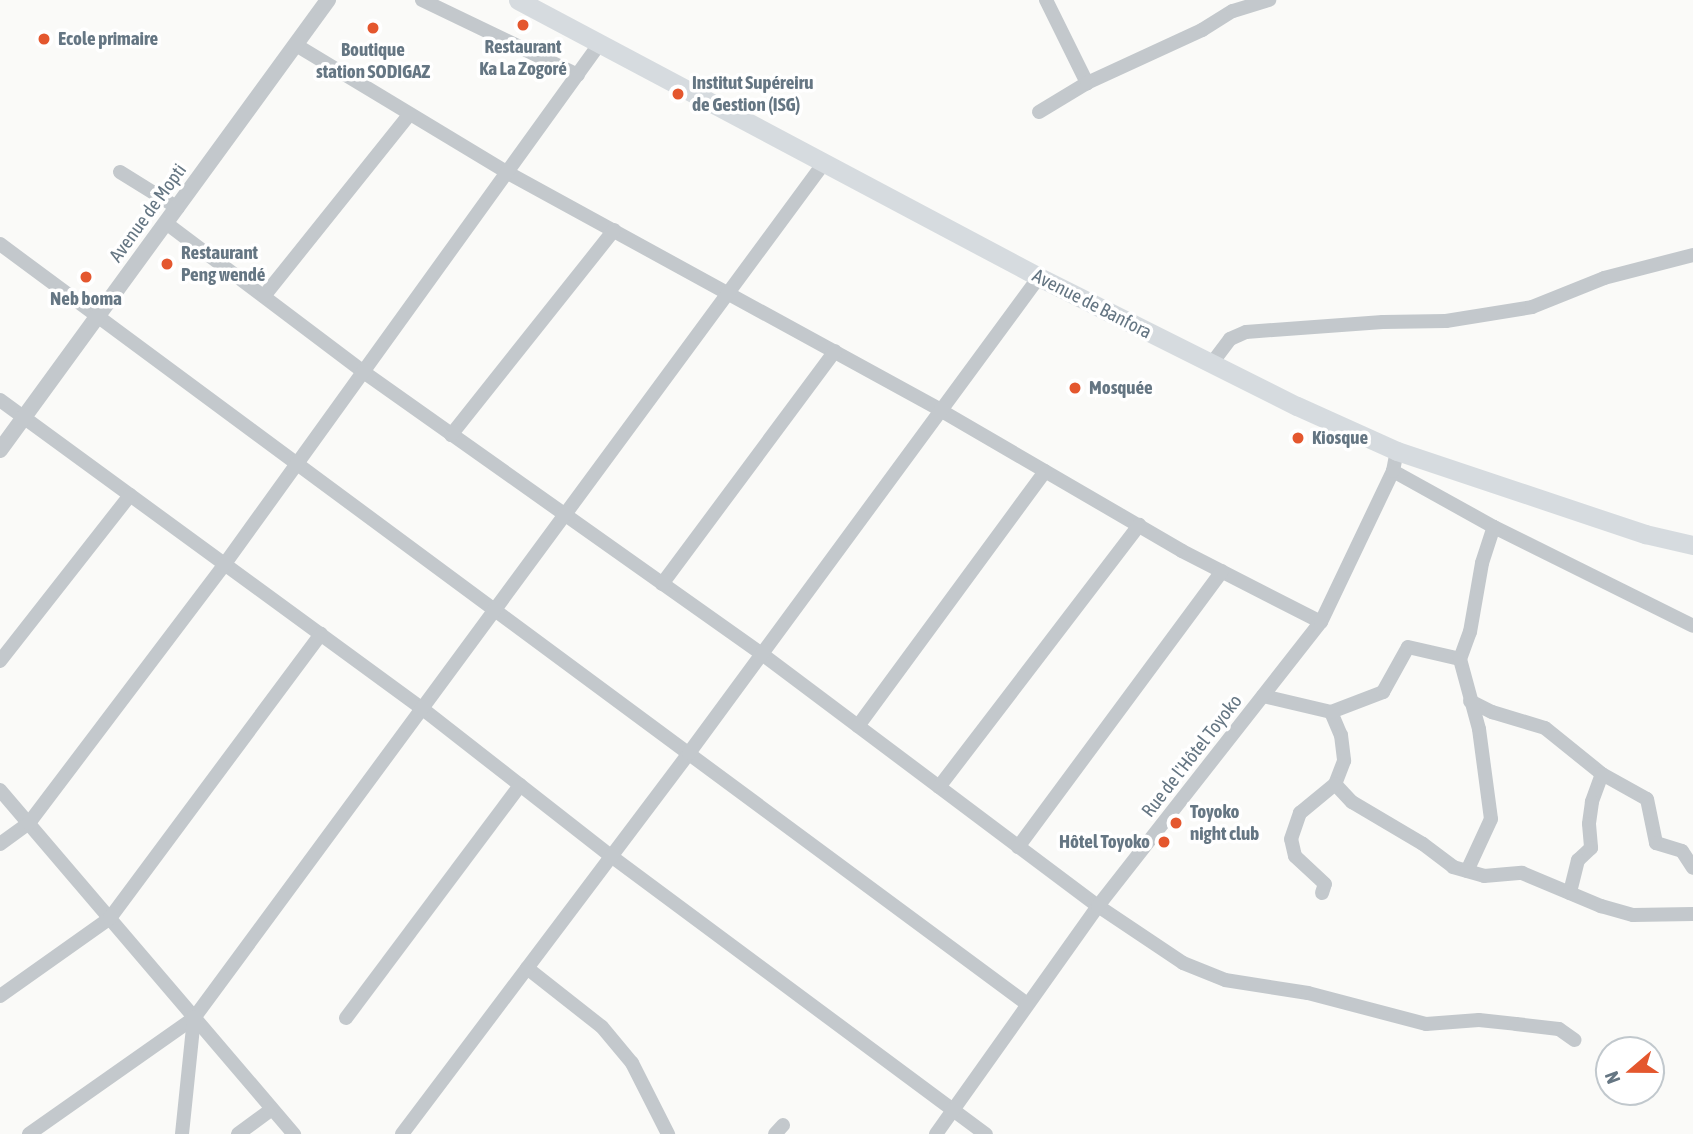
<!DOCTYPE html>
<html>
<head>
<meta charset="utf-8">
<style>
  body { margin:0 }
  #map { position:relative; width:1693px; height:1134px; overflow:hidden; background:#fafaf8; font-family:"Asap Condensed",sans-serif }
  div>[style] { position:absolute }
  .minor>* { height:14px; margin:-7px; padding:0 7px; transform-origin:7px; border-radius:7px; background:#c3c8cc }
  .tertiary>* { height:16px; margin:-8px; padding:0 8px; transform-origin:8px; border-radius:8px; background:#c3c8cc }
  .secondary>* { height:19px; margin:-9.5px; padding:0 9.5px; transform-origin:9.5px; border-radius:9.5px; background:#d6dbdf }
  .dots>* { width:19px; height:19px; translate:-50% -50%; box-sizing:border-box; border:4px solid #fff; border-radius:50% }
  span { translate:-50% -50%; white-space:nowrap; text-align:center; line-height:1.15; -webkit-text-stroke:7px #fff; paint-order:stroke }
  .poi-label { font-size:19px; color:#657683; font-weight:700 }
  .left { translate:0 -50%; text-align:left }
  .right { translate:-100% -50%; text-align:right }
  .street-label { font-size:19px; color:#657683 }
  .north { position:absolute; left:1595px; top:1036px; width:70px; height:70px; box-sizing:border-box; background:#fff; border:2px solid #c1c8cd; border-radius:50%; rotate:250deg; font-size:19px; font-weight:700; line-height:28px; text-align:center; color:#657683 }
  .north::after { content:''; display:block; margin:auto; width:24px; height:32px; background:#e4572e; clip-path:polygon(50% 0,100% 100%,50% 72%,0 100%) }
</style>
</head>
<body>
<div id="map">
  <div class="minor">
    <div style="left:422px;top:0;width:173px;rotate:25.7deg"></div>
    <div style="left:1046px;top:0;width:93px;rotate:63.7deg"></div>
    <div style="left:296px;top:45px;width:248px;rotate:31.1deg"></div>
    <div style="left:508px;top:173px;width:493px;rotate:28.7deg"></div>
    <div style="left:940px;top:410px;width:280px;rotate:30.2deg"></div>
    <div style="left:1182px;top:551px;width:156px;rotate:27.1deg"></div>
    <div style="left:1039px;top:112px;width:56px;rotate:-31.1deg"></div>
    <div style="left:1087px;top:83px;width:127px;rotate:-24.7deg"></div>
    <div style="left:1202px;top:30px;width:36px;rotate:-32deg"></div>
    <div style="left:1233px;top:11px;width:38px;rotate:-17deg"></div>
    <div style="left:120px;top:172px;width:68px;rotate:31.8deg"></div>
    <div style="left:166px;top:223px;width:249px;rotate:37deg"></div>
    <div style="left:365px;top:373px;width:486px;rotate:35.3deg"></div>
    <div style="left:762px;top:654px;width:420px;rotate:36.9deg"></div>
    <div style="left:1098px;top:906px;width:102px;rotate:33.8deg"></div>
    <div style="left:1183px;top:963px;width:45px;rotate:22deg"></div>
    <div style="left:1225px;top:980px;width:84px;rotate:8.9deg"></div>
    <div style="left:1308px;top:993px;width:122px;rotate:14.7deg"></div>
    <div style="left:1426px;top:1024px;width:53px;rotate:-4.3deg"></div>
    <div style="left:1479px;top:1020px;width:37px;rotate:6deg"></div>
    <div style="left:1516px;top:1024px;width:43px;rotate:6.6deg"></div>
    <div style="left:1559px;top:1029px;width:19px;rotate:35deg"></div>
    <div style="left:0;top:244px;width:1278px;rotate:36.5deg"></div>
    <div style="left:264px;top:296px;width:233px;rotate:-51.3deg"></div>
    <div style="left:1212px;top:363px;width:30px;rotate:-53deg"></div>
    <div style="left:1230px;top:339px;width:17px;rotate:-24deg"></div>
    <div style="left:1246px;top:332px;width:137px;rotate:-4.2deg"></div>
    <div style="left:1383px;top:322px;width:63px;rotate:-0.9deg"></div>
    <div style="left:1446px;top:321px;width:87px;rotate:-9.2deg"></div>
    <div style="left:1532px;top:307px;width:78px;rotate:-21.9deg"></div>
    <div style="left:1604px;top:278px;width:92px;rotate:-14.5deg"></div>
    <div style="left:0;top:400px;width:525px;rotate:36.17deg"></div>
    <div style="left:424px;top:710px;width:237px;rotate:38deg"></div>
    <div style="left:611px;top:856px;width:467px;rotate:36.6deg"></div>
    <div style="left:451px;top:435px;width:262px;rotate:-51.5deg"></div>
    <div style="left:1393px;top:471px;width:115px;rotate:29deg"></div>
    <div style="left:1494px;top:527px;width:222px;rotate:26.4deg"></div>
    <div style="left:662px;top:584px;width:290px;rotate:-53.4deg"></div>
    <div style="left:0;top:661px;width:211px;rotate:-51.9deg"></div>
    <div style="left:1263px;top:696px;width:70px;rotate:13.2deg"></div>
    <div style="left:1331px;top:712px;width:25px;rotate:67deg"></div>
    <div style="left:1341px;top:735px;width:26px;rotate:83deg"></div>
    <div style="left:1344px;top:761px;width:25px;rotate:111deg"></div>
    <div style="left:1335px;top:784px;width:25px;rotate:47deg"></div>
    <div style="left:1352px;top:802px;width:82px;rotate:30.6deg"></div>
    <div style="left:1423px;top:844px;width:38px;rotate:37deg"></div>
    <div style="left:1453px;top:867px;width:32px;rotate:16deg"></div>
    <div style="left:1484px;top:876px;width:38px;rotate:-5deg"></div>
    <div style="left:1522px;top:873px;width:86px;rotate:22.7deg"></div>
    <div style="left:1601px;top:906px;width:33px;rotate:16deg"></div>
    <div style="left:1633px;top:915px;width:60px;rotate:-1deg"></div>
    <div style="left:1470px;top:701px;width:25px;rotate:27deg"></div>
    <div style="left:1492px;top:712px;width:55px;rotate:16.8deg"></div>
    <div style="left:1545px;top:728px;width:73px;rotate:38.9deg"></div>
    <div style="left:1602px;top:774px;width:30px;rotate:110deg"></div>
    <div style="left:1592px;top:802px;width:22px;rotate:98deg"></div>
    <div style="left:1589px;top:824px;width:24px;rotate:85deg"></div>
    <div style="left:1591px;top:848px;width:18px;rotate:137deg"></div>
    <div style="left:1578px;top:860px;width:34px;rotate:104deg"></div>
    <div style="left:1331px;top:712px;width:56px;rotate:-21deg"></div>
    <div style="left:1383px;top:692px;width:51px;rotate:-60.9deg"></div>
    <div style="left:1408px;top:647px;width:53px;rotate:13deg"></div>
    <div style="left:858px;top:726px;width:316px;rotate:-53.7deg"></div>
    <div style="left:1602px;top:774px;width:51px;rotate:29.1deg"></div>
    <div style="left:1647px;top:799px;width:45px;rotate:78.4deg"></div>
    <div style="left:1656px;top:843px;width:27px;rotate:17deg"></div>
    <div style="left:1682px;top:851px;width:20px;rotate:57deg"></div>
    <div style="left:939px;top:787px;width:330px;rotate:-52.6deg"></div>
    <div style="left:0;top:790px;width:453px;rotate:49.5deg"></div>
    <div style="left:0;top:844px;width:36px;rotate:-36deg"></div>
    <div style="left:29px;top:823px;width:323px;rotate:-52.9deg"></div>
    <div style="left:224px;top:565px;width:643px;rotate:-54.23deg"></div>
    <div style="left:1018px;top:847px;width:343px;rotate:-53.5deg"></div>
    <div style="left:1467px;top:871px;width:57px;rotate:-65.2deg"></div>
    <div style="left:1491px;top:819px;width:91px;rotate:-97.6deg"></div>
    <div style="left:1479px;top:729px;width:73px;rotate:-105.2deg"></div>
    <div style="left:1460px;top:659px;width:29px;rotate:-70deg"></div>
    <div style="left:1470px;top:632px;width:70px;rotate:-80.1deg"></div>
    <div style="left:1482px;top:563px;width:38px;rotate:-72deg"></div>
    <div style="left:1322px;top:893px;width:9px;rotate:-72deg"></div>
    <div style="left:1325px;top:884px;width:41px;rotate:-137deg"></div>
    <div style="left:1295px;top:856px;width:17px;rotate:-103deg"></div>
    <div style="left:1291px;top:839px;width:28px;rotate:-71deg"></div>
    <div style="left:1300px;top:813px;width:45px;rotate:-39.6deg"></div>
    <div style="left:527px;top:968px;width:95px;rotate:38.2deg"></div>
    <div style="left:602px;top:1027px;width:47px;rotate:50.2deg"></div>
    <div style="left:632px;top:1063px;width:80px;rotate:63.1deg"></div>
    <div style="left:0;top:996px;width:135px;rotate:-35.3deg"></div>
    <div style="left:110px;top:918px;width:354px;rotate:-53.4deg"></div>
    <div style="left:346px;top:1018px;width:291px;rotate:-53.2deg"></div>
    <div style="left:29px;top:1134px;width:202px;rotate:-35.1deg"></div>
    <div style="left:194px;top:1018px;width:1062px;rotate:-53.62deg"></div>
    <div style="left:182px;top:1134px;width:117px;rotate:-84.1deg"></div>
    <div style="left:238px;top:1134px;width:42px;rotate:-36.3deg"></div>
    <div style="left:402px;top:1134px;width:477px;rotate:-53deg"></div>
    <div style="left:689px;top:753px;width:591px;rotate:-53.67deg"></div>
    <div style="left:775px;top:1134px;width:12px;rotate:-48deg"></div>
    <div style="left:936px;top:1134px;width:280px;rotate:-54.6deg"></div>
    <div style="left:1098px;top:906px;width:361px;rotate:-51.9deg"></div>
    <div style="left:1321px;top:622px;width:167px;rotate:-64.5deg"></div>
    <div style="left:1393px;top:471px;width:20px;rotate:-79deg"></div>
  </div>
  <div class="tertiary">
    <div style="left:0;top:450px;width:557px;rotate:-53.91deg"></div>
  </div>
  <div class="secondary">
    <div style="left:518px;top:0;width:590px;rotate:28deg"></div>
    <div style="left:1039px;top:277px;width:288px;rotate:26.6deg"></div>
    <div style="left:1297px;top:406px;width:110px;rotate:24.2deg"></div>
    <div style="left:1397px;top:451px;width:262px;rotate:18.5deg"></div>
    <div style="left:1645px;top:534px;width:49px;rotate:12.9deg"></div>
  </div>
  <div class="dots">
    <div style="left:523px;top:25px;background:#e4572e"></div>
    <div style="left:373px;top:28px;background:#e4572e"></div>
    <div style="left:44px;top:39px;background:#e4572e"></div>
    <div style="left:678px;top:94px;background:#e4572e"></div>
    <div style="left:167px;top:264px;background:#e4572e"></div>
    <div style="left:86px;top:277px;background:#e4572e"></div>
    <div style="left:1075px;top:388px;background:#e4572e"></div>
    <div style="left:1298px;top:438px;background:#e4572e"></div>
    <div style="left:1176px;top:823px;background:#e4572e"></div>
    <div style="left:1164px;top:842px;background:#e4572e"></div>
  </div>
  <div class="poi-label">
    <span class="left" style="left:58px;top:39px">Ecole primaire</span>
    <span style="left:523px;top:58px">Restaurant<br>Ka La Zogoré</span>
    <span style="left:373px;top:61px">Boutique<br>station SODIGAZ</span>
    <span class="left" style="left:692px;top:94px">Institut Supéreiru<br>de Gestion (ISG)</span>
    <span class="left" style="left:181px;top:264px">Restaurant<br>Peng wendé</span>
    <span style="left:86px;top:299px">Neb boma</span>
    <span class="left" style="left:1089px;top:388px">Mosquée</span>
    <span class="left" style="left:1312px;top:438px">Kiosque</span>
    <span class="left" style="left:1190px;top:823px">Toyoko<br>night club</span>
    <span class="right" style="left:1150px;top:842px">Hôtel Toyoko</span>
  </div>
  <div class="street-label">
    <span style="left:148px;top:213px;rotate:-54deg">Avenue de Mopti</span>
    <span style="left:1092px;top:304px;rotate:27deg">Avenue de Banfora</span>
    <span style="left:1192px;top:756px;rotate:-52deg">Rue de l'Hôtel Toyoko</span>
  </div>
  <div class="north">N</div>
</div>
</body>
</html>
